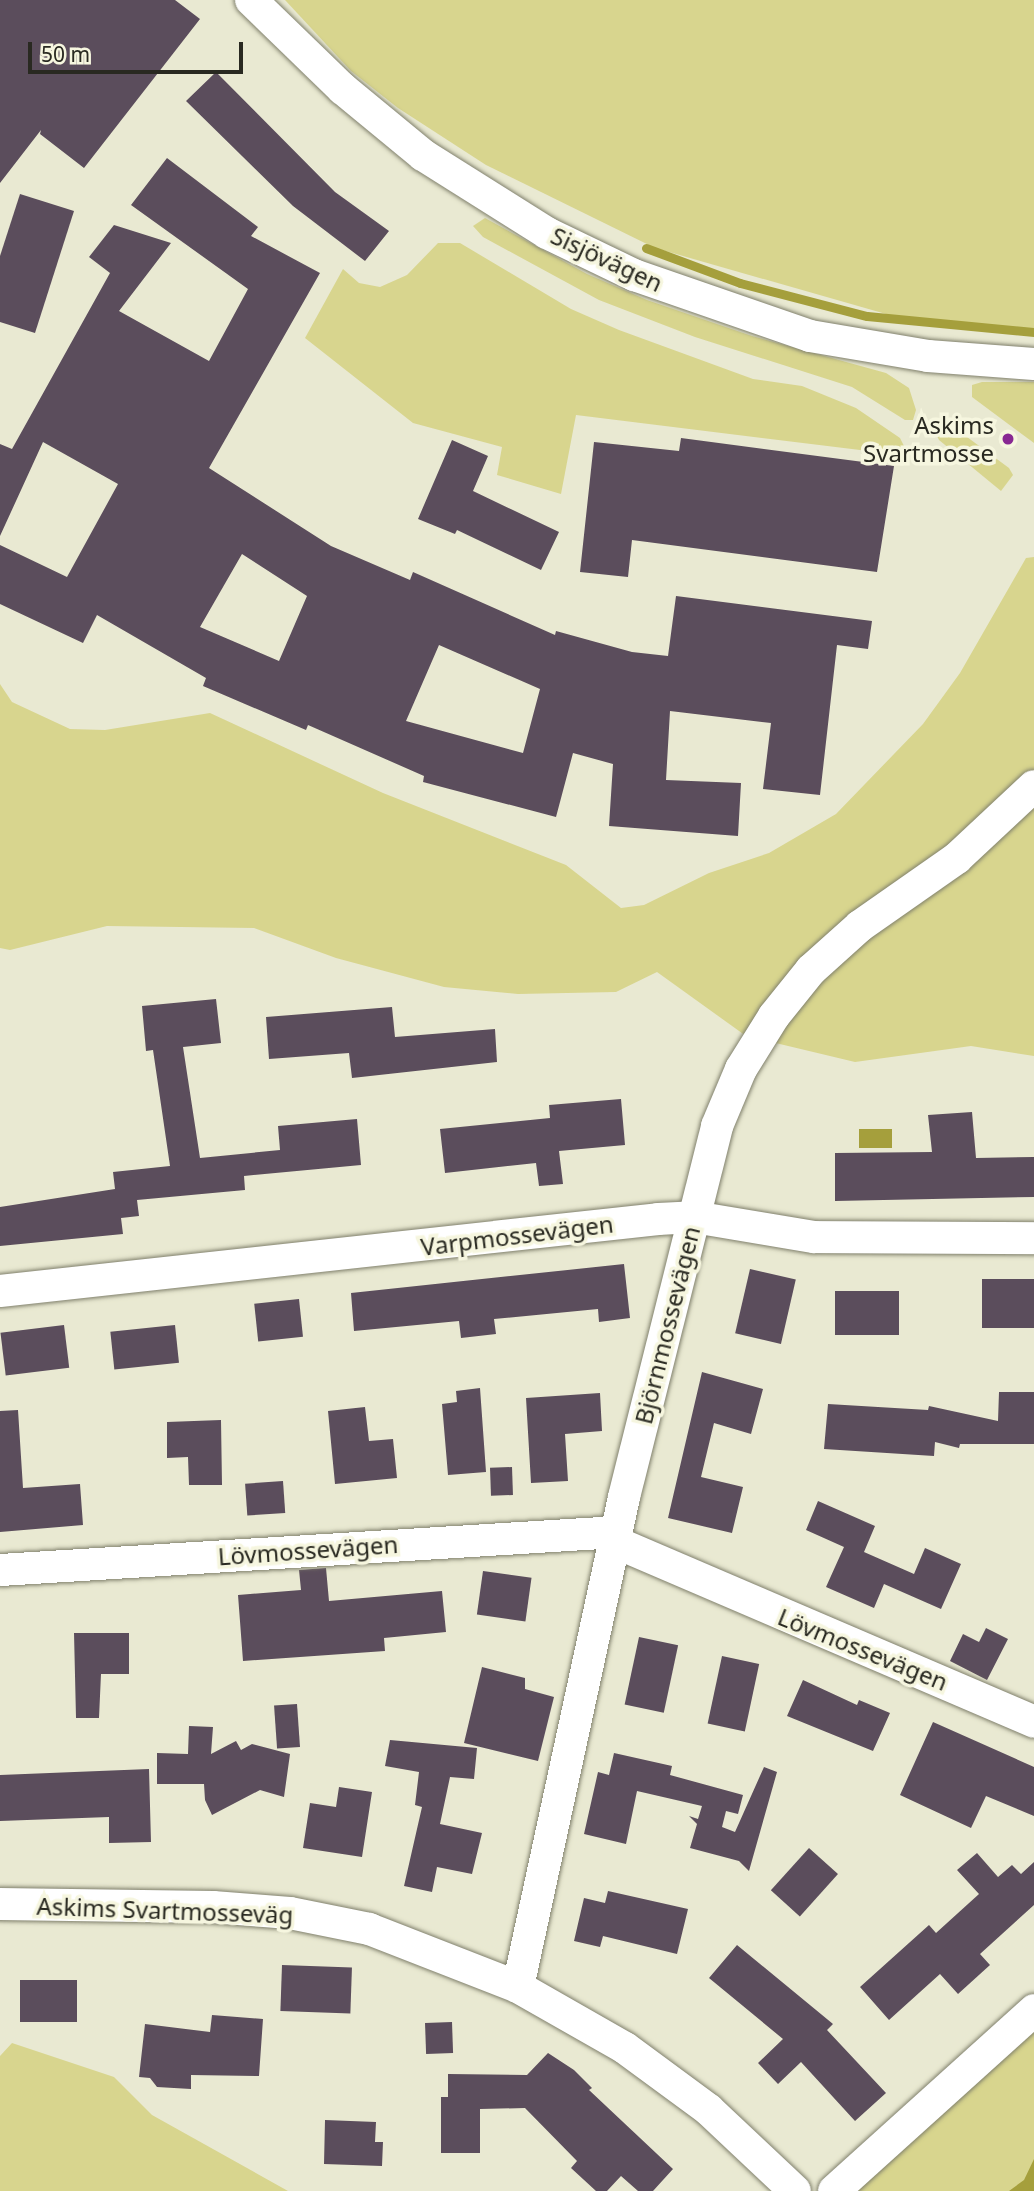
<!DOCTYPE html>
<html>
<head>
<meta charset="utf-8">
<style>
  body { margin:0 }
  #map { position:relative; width:1034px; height:2191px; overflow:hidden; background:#e9e9d2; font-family:"Noto Sans",sans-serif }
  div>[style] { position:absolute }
  .green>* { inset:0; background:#d8d58e }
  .water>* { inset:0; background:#a59f3c; transform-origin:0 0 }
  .stream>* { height:9px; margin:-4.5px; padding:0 4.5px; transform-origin:4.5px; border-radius:4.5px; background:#a59f3c }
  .building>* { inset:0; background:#5b4d5c; transform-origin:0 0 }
  .roads { filter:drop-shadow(0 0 2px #80806c) drop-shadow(0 0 2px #80806c) }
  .street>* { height:32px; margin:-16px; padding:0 16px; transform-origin:16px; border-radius:16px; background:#fff }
  .dots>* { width:19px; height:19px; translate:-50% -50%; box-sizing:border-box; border:4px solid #f6f6df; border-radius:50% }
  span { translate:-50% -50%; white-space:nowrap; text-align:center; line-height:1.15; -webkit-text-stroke:7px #f6f6df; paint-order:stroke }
  .street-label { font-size:24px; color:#292921 }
  .poi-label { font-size:24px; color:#292921 }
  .right { translate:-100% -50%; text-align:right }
  .scale { position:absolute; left:28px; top:42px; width:215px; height:32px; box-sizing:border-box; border:4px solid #292921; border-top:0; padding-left:9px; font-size:21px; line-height:24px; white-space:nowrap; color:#292921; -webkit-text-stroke:5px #f6f6df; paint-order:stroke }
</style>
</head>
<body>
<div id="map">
  <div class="green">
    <div style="clip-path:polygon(285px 0,1034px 0,1034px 329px,914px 322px,655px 248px,486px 165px,398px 108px,351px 71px)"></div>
    <div style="clip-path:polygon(485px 218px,587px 274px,647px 300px,752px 336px,886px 373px,909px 388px,916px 410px,913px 420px,905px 420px,852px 387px,695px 337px,599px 300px,483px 237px,473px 226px)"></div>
    <div style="clip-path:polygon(438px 243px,460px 243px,571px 309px,619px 330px,753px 379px,802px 386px,856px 408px,900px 438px,909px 456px,576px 415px,561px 494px,497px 475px,502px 447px,413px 423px,305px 338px,343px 269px,359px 283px,380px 287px,407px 275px)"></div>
    <div style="clip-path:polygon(982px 382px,1034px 382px,1034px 443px,972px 397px,972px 385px)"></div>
    <div style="clip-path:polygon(944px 420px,1009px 468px,1013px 475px,1001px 491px,939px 440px,936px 434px)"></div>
    <div style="clip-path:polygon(1034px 557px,1034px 1056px,971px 1046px,855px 1062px,746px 1036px,657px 972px,616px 992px,518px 994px,444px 987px,336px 958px,254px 928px,107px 926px,10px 950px,0 948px,0 684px,12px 702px,70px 729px,105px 730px,210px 713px,383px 793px,566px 865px,621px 908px,644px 905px,709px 873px,769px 853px,836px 814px,923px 724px,960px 673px,1026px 558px)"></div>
    <div style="clip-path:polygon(1034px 2024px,1034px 2191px,847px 2191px)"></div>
    <div style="clip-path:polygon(12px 2043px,114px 2077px,152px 2115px,288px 2191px,0 2191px,0 2056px)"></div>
  </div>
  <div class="water">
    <div style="left:859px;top:1129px;width:33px;height:19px"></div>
    <div style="clip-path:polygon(1034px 2159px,1034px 2191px,1009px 2191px,1024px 2180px)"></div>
  </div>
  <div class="stream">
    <div style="left:646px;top:248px;width:100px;rotate:20.4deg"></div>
    <div style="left:740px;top:283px;width:131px;rotate:14.6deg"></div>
    <div style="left:867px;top:316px;width:168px;rotate:5.5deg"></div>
  </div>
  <div class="building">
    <div style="clip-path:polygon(0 0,175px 0,200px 19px,84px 168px,40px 134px,41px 130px,0 183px)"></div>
    <div style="clip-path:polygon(216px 72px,335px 192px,389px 231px,365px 261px,293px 206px,186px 101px)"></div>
    <div style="clip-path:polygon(evenodd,167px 158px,258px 227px,251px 236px,320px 273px,209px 468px,331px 546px,410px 580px,413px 572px,555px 635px,556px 631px,632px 652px,668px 656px,676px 596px,872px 621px,868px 649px,837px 645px,820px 795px,763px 789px,771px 723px,670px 711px,666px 780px,741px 783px,738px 836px,609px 826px,613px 764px,573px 753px,556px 817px,423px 782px,424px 776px,308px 725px,306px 730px,203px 686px,206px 678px,97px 615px,83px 643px,0 604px,0 545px,67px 577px,118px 484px,43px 442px,0 536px,0 444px,12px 449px,110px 273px,89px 257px,114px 225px,171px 243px,119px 311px,209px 361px,248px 289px,131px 205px,167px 158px,242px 554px,307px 596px,279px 661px,200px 627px,242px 554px,167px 158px,439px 645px,540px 689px,523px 753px,406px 721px,439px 645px)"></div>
    <div style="clip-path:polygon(20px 194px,74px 211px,35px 333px,0 322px,0 256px)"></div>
    <div style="clip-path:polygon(681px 438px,894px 466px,877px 572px,632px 540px,628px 577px,580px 572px,594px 442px,679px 451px)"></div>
    <div style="clip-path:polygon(452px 440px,488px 456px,473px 491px,559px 532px,541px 570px,457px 530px,455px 534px,418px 519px)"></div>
    <div style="clip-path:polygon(216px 999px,221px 1043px,183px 1047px,200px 1158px,280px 1150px,278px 1126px,357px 1119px,361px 1165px,244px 1176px,245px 1190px,137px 1200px,139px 1216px,121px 1218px,123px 1234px,0 1246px,0 1207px,115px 1189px,113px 1172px,170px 1166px,153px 1050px,146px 1051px,142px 1006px)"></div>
    <div style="clip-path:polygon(392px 1007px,395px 1037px,495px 1029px,497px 1062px,352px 1078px,349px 1053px,269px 1059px,266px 1017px)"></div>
    <div style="clip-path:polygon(621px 1099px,625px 1145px,559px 1151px,563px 1184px,539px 1186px,536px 1163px,445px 1173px,440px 1129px,550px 1118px,549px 1105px)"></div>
    <div style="clip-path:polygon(972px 1112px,976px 1158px,1034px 1157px,1034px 1197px,835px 1201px,835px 1153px,932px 1152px,928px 1115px)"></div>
    <div style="clip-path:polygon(624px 1264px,630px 1318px,599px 1322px,598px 1309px,494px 1319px,496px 1334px,461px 1338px,459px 1321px,354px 1331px,351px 1293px)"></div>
    <div style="left:750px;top:1269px;width:47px;height:66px;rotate:13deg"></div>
    <div style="left:1034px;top:1279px;width:49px;height:52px;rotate:90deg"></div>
    <div style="left:835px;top:1291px;width:64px;height:44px"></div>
    <div style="left:299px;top:1299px;width:38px;height:45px;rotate:84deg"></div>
    <div style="left:64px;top:1325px;width:43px;height:64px;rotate:83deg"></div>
    <div style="left:175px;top:1325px;width:38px;height:65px;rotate:84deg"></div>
    <div style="clip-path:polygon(702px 1372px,763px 1389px,751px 1434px,714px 1423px,701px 1477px,743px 1487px,732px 1533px,668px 1518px)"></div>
    <div style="clip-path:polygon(480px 1388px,486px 1472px,448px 1475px,442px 1404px,457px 1402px,456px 1391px)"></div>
    <div style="clip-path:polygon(999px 1392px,1034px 1392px,1034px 1444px,960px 1444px,959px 1448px,935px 1442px,934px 1456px,824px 1449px,828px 1404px,928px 1410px,929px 1406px,998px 1421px)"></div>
    <div style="clip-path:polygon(600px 1393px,602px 1431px,565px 1434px,568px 1481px,531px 1483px,526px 1398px)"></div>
    <div style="clip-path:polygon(365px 1407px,369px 1441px,393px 1439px,397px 1478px,335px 1484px,328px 1411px)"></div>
    <div style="clip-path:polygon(18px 1410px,23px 1488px,80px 1484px,83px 1525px,0 1532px,0 1411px)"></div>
    <div style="clip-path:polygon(221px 1420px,222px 1485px,189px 1485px,188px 1457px,167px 1458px,167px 1422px)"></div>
    <div style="left:512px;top:1467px;width:28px;height:22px;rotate:88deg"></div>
    <div style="left:283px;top:1481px;width:32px;height:38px;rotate:86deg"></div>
    <div style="clip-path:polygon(818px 1501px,875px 1526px,864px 1552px,914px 1574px,925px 1548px,961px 1564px,941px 1609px,884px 1584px,874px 1608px,826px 1587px,844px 1547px,806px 1530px)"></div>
    <div style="clip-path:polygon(326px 1568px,329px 1601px,442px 1591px,446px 1632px,384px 1638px,385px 1651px,243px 1661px,238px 1595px,301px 1590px,299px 1570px)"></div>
    <div style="left:483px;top:1571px;width:49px;height:44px;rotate:8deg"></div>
    <div style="clip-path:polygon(986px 1628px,1008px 1639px,987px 1680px,950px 1661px,963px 1634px,979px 1642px)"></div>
    <div style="clip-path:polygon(74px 1633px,129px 1633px,129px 1674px,101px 1674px,99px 1718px,76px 1718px)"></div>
    <div style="left:639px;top:1637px;width:40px;height:69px;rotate:12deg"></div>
    <div style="left:722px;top:1656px;width:38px;height:69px;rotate:12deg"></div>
    <div style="clip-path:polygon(482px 1667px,525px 1678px,525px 1689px,554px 1697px,538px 1761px,464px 1743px)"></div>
    <div style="clip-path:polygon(803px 1680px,857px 1705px,859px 1700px,890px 1713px,873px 1751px,787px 1716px)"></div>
    <div style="left:297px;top:1704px;width:43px;height:23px;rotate:86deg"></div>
    <div style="clip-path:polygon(933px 1722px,1034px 1767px,1034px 1816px,986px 1796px,971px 1828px,900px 1795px)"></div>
    <div style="clip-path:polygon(189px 1726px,213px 1727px,211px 1754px,236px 1741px,241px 1750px,252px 1744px,290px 1754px,284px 1797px,260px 1790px,212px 1815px,205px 1800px,204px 1784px,157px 1784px,157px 1753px,188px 1754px)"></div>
    <div style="clip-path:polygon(390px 1740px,477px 1748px,474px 1779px,450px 1777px,440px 1824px,482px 1833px,472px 1874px,437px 1867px,432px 1892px,404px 1886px,422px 1807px,415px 1805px,419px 1772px,385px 1766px)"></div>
    <div style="clip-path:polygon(614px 1753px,672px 1766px,670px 1775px,743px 1795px,738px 1814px,726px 1811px,722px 1827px,735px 1832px,764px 1767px,777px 1772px,749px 1871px,739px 1861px,690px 1848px,697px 1824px,689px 1816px,698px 1819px,702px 1806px,637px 1791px,626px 1844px,584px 1834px,598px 1772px,609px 1775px)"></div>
    <div style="clip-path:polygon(149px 1769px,151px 1842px,109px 1843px,109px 1817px,0 1821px,0 1775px)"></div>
    <div style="clip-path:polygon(339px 1787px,372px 1792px,362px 1857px,303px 1848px,310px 1803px,336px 1807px)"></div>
    <div style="left:809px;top:1848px;width:39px;height:57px;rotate:42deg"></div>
    <div style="clip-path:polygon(977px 1853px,998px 1877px,1012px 1865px,1021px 1874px,1034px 1862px,1034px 1905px,980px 1954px,990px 1965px,958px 1994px,940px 1974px,889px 2020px,860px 1987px,929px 1925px,936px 1933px,979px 1894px,957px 1870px)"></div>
    <div style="clip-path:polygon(608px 1891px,688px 1909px,677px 1954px,603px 1936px,600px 1947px,574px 1941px,584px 1898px,605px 1903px)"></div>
    <div style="clip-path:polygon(737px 1945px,833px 2024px,827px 2030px,886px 2093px,855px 2121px,801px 2062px,778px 2084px,758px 2063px,783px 2039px,709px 1978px)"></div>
    <div style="left:282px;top:1965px;width:70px;height:46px;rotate:2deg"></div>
    <div style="left:77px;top:1980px;width:42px;height:57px;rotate:90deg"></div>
    <div style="clip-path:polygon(212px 2015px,263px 2019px,259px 2076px,191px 2075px,191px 2089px,157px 2087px,150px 2078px,139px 2077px,145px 2024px,210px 2032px)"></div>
    <div style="left:452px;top:2022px;width:31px;height:27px;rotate:88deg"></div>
    <div style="clip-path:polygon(548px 2053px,574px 2070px,592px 2088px,589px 2090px,673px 2169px,653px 2191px,638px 2191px,621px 2176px,607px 2191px,596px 2191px,571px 2168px,577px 2161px,525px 2108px,480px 2109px,480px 2153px,441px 2153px,441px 2097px,448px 2097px,448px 2074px,527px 2075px)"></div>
    <div style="clip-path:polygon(325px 2120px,376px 2122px,375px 2142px,383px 2142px,382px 2166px,324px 2164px)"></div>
  </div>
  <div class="roads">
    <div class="street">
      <div style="left:251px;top:0;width:128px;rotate:44.1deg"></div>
      <div style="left:343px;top:89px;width:104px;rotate:39.5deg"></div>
      <div style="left:423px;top:155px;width:146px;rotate:32.2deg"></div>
      <div style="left:547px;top:233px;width:97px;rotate:25.8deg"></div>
      <div style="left:634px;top:275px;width:186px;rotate:19.1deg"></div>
      <div style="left:810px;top:336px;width:120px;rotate:9.6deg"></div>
      <div style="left:928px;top:356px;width:106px;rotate:4.3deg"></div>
      <div style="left:0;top:1291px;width:662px;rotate:-6.24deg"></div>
      <div style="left:658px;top:1219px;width:36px;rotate:-3deg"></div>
      <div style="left:694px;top:1217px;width:122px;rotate:9.5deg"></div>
      <div style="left:814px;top:1237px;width:220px;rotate:0.3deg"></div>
      <div style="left:615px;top:1542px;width:456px;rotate:23.2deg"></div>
      <div style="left:0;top:1570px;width:618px;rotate:-3.52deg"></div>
      <div style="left:0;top:1904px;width:213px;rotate:0.8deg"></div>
      <div style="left:213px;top:1907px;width:77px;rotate:4.5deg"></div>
      <div style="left:290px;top:1913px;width:81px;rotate:11.4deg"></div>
      <div style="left:369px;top:1929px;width:160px;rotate:21.3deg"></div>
      <div style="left:518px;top:1987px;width:123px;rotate:29.7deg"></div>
      <div style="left:625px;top:2048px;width:104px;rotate:36.4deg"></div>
      <div style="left:709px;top:2110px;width:118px;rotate:43.3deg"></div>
      <div style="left:518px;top:1987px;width:501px;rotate:-77.79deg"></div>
      <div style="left:624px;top:1497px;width:382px;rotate:-75.9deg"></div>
      <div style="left:717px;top:1126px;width:62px;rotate:-67.2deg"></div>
      <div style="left:741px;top:1069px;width:62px;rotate:-58.1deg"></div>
      <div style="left:774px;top:1016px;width:59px;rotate:-51.2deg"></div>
      <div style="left:811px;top:970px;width:66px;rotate:-41.9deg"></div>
      <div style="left:860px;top:926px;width:118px;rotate:-35deg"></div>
      <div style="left:957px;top:858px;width:105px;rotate:-43.1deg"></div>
      <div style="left:834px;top:2191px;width:270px;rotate:-42.1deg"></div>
    </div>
  </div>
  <div class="dots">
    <div style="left:1008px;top:439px;background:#882892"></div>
  </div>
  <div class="street-label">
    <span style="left:607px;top:259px;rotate:25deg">Sisjövägen</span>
    <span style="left:517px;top:1235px;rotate:-7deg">Varpmossevägen</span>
    <span style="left:667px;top:1325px;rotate:-76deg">Björnmossevägen</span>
    <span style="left:308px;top:1550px;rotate:-4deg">Lövmossevägen</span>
    <span style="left:863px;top:1649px;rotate:22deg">Lövmossevägen</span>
    <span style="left:165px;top:1910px;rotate:2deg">Askims Svartmosseväg</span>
  </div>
  <div class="poi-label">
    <span class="right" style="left:994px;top:439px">Askims<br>Svartmosse</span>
  </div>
  <div class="scale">50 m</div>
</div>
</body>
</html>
